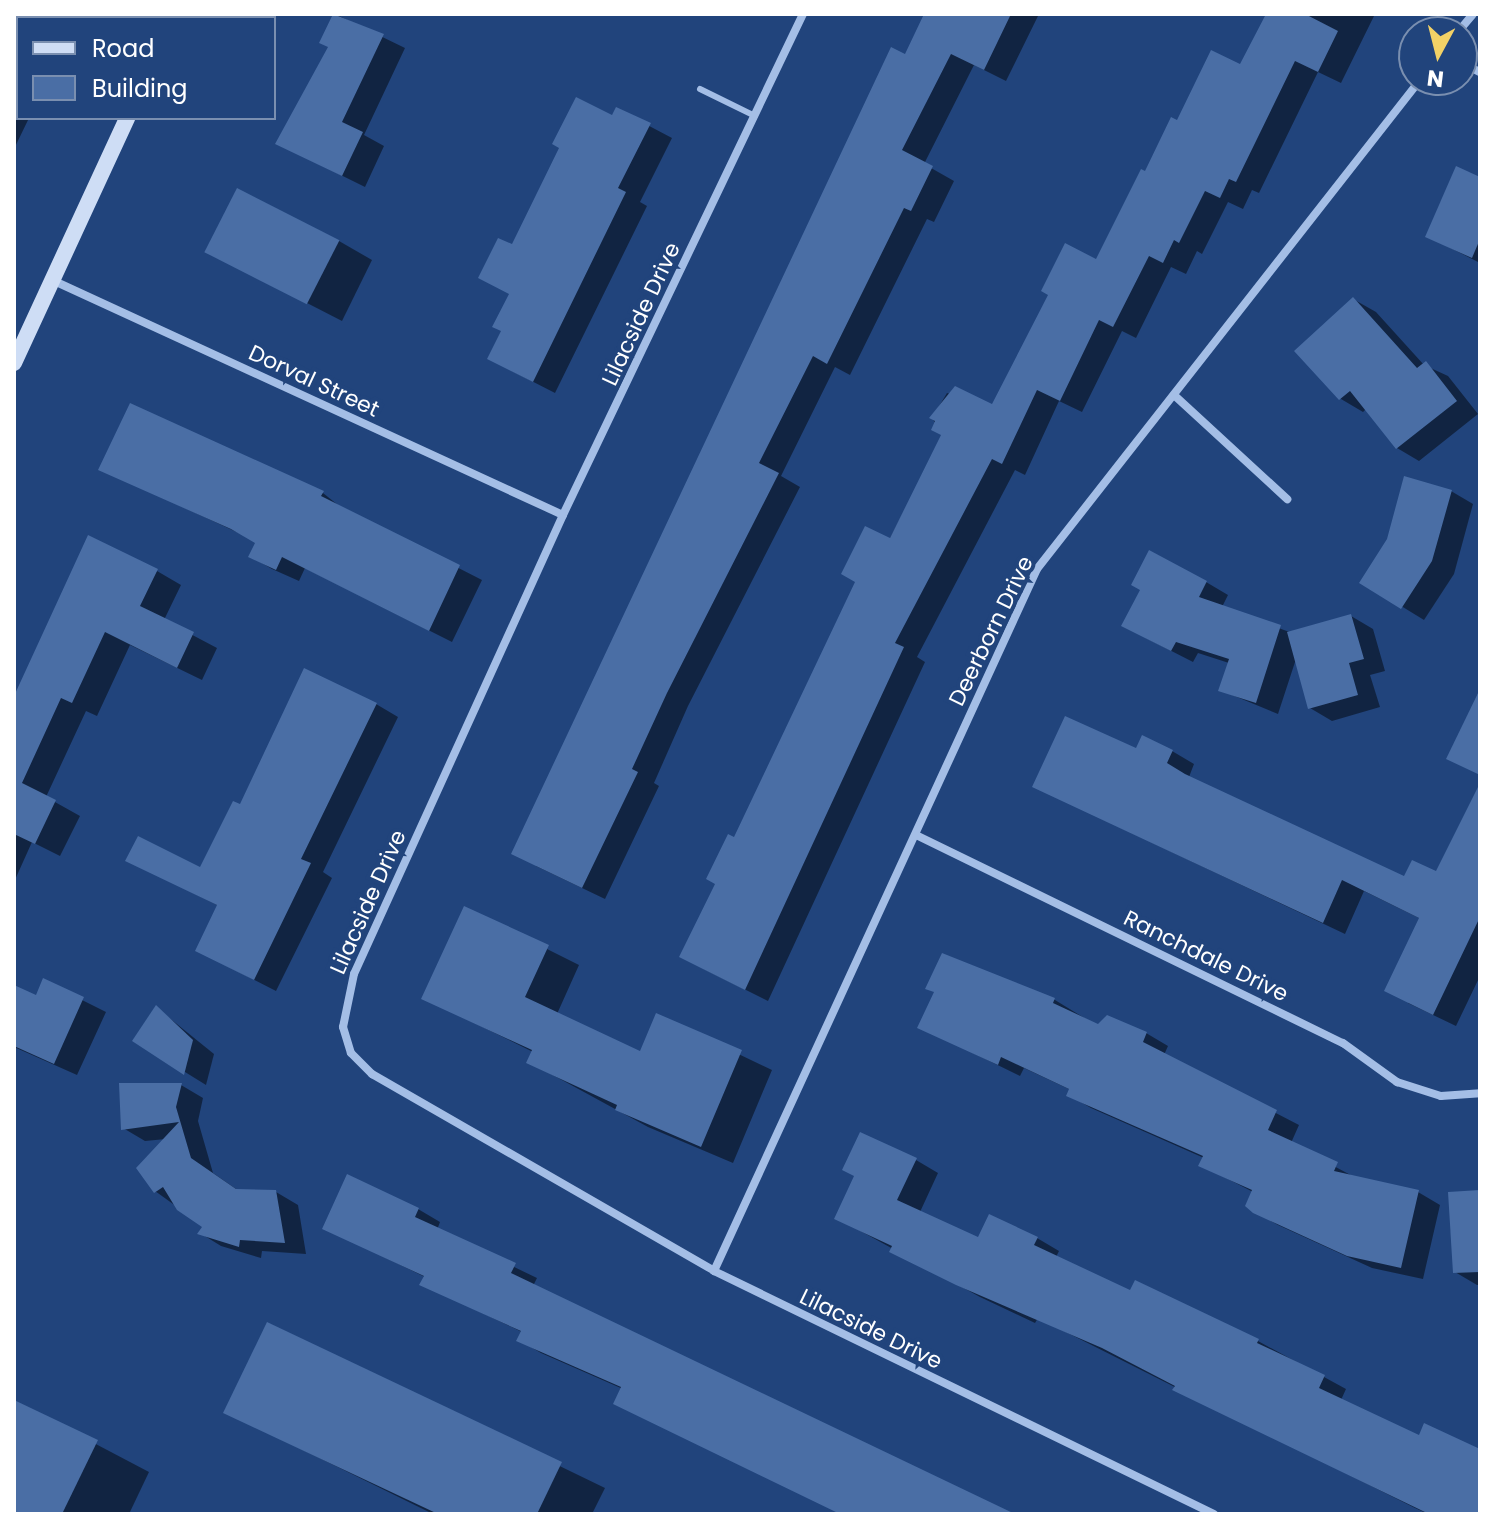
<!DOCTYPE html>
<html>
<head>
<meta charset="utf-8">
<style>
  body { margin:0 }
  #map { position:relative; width:1494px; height:1528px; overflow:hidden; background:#21447c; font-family:Poppins,sans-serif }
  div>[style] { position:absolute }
  .shadow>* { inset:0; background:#0007 }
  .building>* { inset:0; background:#4a6ea5; transform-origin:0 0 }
  .service>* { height:6px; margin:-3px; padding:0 3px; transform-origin:3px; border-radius:3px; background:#a4bee6 }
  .minor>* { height:8px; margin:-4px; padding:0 4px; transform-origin:4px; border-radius:4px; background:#a4bee6 }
  .secondary>* { height:16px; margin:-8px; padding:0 8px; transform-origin:8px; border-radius:8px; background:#ceddf5 }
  span { translate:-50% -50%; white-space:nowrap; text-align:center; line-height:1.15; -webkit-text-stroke:8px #21447c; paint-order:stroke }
  .street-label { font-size:22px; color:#fff }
  .frame { position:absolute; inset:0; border:16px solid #fff; pointer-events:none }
  .legend { position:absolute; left:16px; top:16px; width:260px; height:104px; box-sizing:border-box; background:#21447c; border:2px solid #7a8fb0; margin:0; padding:10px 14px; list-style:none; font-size:24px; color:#fff }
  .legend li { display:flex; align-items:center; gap:16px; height:40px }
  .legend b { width:40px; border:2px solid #7a8fb0 }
  .north { position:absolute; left:1398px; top:16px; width:80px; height:80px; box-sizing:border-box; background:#21447c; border:2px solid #7a8fb0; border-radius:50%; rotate:187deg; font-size:22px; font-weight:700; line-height:32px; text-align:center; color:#fff }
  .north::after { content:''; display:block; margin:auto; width:28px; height:36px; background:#f2d166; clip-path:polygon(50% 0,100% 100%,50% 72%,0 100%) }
</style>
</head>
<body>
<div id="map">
  <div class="shadow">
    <div style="clip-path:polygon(335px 14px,405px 48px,364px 135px,384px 146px,365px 187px,278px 144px,330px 47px,322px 42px)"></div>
    <div style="clip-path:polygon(926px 14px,1039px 14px,1006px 81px,974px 65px,924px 164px,954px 181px,934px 222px,927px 219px,850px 375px,835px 367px,781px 476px,800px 487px,688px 706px,654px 783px,659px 786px,605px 899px,536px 866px)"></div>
    <div style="clip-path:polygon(1268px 14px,1375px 14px,1341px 83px,1318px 72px,1259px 193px,1252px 190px,1243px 209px,1228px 202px,1202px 254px,1197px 251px,1186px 274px,1171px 267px,1136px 338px,1122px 331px,1082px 412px,1059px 401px,1025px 475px,1015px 470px,917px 657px,925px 662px,768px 1001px,704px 969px,717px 883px,735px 840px,943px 435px,932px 418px,947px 393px,993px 407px,1097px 262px,1178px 122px,1241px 66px)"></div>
    <div style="clip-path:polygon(14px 93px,18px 118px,29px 118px,14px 149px)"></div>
    <div style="clip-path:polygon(617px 109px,672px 138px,640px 202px,647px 206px,555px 393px,512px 371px,512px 247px)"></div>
    <div style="clip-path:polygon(1480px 179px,1480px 263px,1427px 236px)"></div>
    <div style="clip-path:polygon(339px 241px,372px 260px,342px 321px,208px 252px)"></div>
    <div style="clip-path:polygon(1353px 299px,1376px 312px,1424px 365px,1448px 376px,1478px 414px,1419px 461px,1397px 448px,1366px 409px,1363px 412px,1341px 399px,1297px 351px)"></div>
    <div style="clip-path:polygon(101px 469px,323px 493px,343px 509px,482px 580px,452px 642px,305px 568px,299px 581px,272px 569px,250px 556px,258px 542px)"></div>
    <div style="clip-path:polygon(1451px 491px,1473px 504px,1454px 574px,1424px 620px,1362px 582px)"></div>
    <div style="clip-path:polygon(157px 571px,181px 585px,164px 620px,217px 648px,202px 680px,130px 645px,97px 716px,86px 711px,46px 797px,80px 816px,60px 856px,32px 842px,14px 882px,14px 702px)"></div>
    <div style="clip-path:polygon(1206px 582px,1228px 595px,1222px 607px,1292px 633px,1351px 616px,1373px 629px,1385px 671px,1370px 675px,1380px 707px,1332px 721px,1310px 708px,1296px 659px,1278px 714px,1220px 690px,1229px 663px,1198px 653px,1193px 662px,1146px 638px)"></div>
    <div style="clip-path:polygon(376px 704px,398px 717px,323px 872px,332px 878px,276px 991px,219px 962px,219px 906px,128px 860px,201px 870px,241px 807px)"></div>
    <div style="clip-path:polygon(1137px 751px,1172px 751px,1194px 764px,1189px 777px,1405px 878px,1436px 874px,1480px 787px,1480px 976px,1456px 1026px,1408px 1003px,1421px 919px,1364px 891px,1345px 934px,1035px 787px)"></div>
    <div style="clip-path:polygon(465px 908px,579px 965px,557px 1014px,641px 1053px,657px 1015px,772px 1070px,733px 1163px,648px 1127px,529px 1062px,533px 1052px,424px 998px)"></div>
    <div style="clip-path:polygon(943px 955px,1055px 1000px,1099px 1027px,1146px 1033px,1168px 1046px,1164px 1055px,1299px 1125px,1291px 1143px,1358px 1179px,1418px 1192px,1440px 1205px,1423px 1279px,1372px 1268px,1278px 1225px,1255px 1212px,1253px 1192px,1201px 1165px,1204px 1158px,1091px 1108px,1069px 1095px,1071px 1090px,1024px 1068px,1020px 1076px,920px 1027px,936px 993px)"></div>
    <div style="clip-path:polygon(44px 981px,106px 1012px,77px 1075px,14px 1047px,14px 991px,37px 998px)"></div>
    <div style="clip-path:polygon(157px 1008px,214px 1054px,206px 1085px,135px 1041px)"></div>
    <div style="clip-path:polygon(181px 1085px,203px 1098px,198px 1121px,213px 1173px,239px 1191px,276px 1192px,298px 1205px,306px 1254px,262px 1251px,261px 1258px,221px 1246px,200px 1233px,205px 1227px,155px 1191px,166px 1139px,145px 1141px,123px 1128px)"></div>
    <div style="clip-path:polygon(916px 1160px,938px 1173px,920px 1212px,979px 1239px,1037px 1238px,1059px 1251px,1056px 1257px,1131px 1293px,1258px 1341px,1346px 1389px,1341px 1400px,1420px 1437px,1480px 1451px,1480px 1514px,1428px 1514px,1415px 1508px,1038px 1318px,1035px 1323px,980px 1297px,837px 1218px)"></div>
    <div style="clip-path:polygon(1480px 1192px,1480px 1285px,1477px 1285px,1455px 1272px)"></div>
    <div style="clip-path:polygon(418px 1209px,440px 1222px,437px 1230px,537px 1278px,533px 1286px,1012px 1514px,842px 1514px,623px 1389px,541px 1353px,519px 1340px,522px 1332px,422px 1284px,425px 1277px,325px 1228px)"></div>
    <div style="clip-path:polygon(268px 1325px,605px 1488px,592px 1514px,433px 1514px,226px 1412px)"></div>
    <div style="clip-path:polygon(14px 1401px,149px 1472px,129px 1514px,14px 1514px)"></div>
  </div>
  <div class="building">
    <div style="clip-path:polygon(333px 14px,384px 34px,342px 122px,363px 132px,342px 176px,275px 144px,328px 47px,319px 43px)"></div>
    <div style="clip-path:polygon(924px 14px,1011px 14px,984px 70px,951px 54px,902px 150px,933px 166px,911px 211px,904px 208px,827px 364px,813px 356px,759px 463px,779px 473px,667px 693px,632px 769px,638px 772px,582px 888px,511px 854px,891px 47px,905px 54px)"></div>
    <div style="clip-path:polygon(1266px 14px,1305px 14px,1338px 31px,1318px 72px,1295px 61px,1236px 182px,1229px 179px,1220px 198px,1205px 191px,1179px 243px,1174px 240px,1163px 263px,1149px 256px,1113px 327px,1099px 320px,1060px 401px,1037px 390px,1002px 464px,992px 459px,895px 643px,904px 647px,745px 990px,679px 957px,715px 884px,706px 879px,728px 834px,734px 837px,855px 582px,841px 574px,865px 526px,890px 538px,941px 435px,931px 430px,935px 421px,929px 418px,955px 386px,992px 404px,1048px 295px,1041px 291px,1065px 243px,1096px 259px,1141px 169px,1145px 171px,1171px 117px,1177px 120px,1211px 50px,1240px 64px)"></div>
    <div style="clip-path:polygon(576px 97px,612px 115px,616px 107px,651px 123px,618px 188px,626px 192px,533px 382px,487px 359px,501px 331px,492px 327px,509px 294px,478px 278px,498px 238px,512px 244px,559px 148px,552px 144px)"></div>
    <div style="clip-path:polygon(1456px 166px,1480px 177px,1480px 239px,1472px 258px,1425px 237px)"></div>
    <div style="left:237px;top:188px;width:115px;height:72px;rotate:27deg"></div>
    <div style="clip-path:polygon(1353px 297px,1417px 368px,1426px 361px,1457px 401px,1396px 449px,1350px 391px,1339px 400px,1294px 351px)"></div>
    <div style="clip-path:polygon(130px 403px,324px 491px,321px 496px,460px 565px,429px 631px,282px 557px,276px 570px,248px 557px,255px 543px,231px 529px,98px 470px)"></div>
    <div style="clip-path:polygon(1404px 476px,1452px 490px,1432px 561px,1401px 609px,1359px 583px,1387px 539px)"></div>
    <div style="clip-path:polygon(88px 535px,158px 569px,140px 606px,194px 632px,177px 668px,105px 632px,72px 703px,61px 698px,22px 783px,56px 800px,35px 844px,14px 834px,14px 696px)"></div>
    <div style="clip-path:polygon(1149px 550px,1207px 581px,1199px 597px,1281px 625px,1256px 703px,1218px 691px,1229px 659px,1176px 642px,1171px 651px,1121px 626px,1140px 590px,1131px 585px)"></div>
    <div style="clip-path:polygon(1351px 614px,1364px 659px,1349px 663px,1358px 695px,1308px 709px,1287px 632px)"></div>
    <div style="clip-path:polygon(304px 668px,377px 703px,301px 859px,311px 863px,254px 980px,195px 951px,217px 905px,125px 861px,138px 836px,200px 867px,233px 801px,240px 804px)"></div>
    <div style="clip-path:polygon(1480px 689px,1480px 775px,1446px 759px)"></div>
    <div style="clip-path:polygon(1065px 716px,1136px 748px,1142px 735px,1173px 750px,1167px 763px,1185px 774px,1404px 876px,1412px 860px,1436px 871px,1480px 783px,1480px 917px,1433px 1015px,1384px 991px,1419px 918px,1342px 880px,1323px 923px,1032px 787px)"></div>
    <div style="clip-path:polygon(464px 906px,549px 945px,525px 997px,640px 1051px,656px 1013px,742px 1050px,701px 1147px,615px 1110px,617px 1105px,526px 1063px,532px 1050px,421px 999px)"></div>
    <div style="clip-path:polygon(942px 953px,1055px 998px,1053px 1003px,1098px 1024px,1107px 1015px,1147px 1032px,1143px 1042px,1277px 1110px,1268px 1130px,1338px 1162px,1334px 1171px,1419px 1190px,1401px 1268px,1347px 1256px,1253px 1213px,1245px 1206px,1252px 1190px,1198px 1166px,1203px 1156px,1066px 1096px,1069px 1089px,1001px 1057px,998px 1065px,917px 1028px,934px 992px,925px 989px)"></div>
    <div style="clip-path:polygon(43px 978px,84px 997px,54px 1064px,14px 1046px,14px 985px,36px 995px)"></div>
    <div style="clip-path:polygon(156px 1005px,193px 1040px,184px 1075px,132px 1041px)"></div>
    <div style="clip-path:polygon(119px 1083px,182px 1083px,176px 1107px,191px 1158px,236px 1189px,276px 1190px,285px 1243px,240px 1240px,239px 1247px,197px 1234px,202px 1227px,177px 1210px,163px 1187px,154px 1193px,136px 1168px,179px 1122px,121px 1130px)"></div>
    <div style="clip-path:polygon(860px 1132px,917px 1158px,897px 1200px,978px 1237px,989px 1214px,1038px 1237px,1034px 1245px,1130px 1290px,1135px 1280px,1259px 1339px,1257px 1343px,1325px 1375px,1319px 1388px,1419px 1435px,1424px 1423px,1480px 1449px,1480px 1514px,1429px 1514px,1172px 1390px,1175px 1386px,1102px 1348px,956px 1285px,889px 1252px,892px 1246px,834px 1219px,854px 1176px,842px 1170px)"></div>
    <div style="clip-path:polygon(347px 1174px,419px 1208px,415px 1217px,516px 1263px,511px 1273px,1015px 1514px,840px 1514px,613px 1404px,621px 1387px,516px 1341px,521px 1331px,419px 1285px,424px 1276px,322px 1229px)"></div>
    <div style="clip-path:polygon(1480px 1190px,1480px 1272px,1453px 1273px,1448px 1192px)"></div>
    <div style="clip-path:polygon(267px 1322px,562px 1462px,537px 1514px,438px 1514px,223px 1413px)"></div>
    <div style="clip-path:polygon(14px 1400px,98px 1440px,62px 1514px,14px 1514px)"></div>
  </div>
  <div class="service">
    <div style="left:700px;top:89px;width:61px;rotate:26.1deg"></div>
  </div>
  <div class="minor">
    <div style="left:803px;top:14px;width:556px;rotate:115.6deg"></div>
    <div style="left:563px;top:515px;width:504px;rotate:114.48deg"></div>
    <div style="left:354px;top:974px;width:54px;rotate:101.7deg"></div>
    <div style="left:343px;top:1027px;width:27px;rotate:73deg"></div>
    <div style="left:351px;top:1053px;width:30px;rotate:45deg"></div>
    <div style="left:372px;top:1074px;width:395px;rotate:29.9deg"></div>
    <div style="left:714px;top:1271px;width:556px;rotate:25.92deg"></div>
    <div style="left:1458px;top:32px;width:23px;rotate:-50deg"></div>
    <div style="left:1462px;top:63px;width:20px;rotate:27deg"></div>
    <div style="left:52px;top:280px;width:562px;rotate:24.7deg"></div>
    <div style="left:1174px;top:395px;width:154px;rotate:42.6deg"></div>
    <div style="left:916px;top:835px;width:475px;rotate:26deg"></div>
    <div style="left:1343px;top:1043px;width:67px;rotate:35.8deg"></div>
    <div style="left:1397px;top:1082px;width:46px;rotate:17.7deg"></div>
    <div style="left:1441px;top:1096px;width:39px;rotate:-4deg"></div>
    <div style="left:714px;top:1271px;width:773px;rotate:-65.29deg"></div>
    <div style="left:1037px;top:569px;width:621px;rotate:-51.93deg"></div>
  </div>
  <div class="secondary">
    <div style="left:175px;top:18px;width:4px;rotate:-63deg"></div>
    <div style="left:14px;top:363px;width:270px;rotate:-65.2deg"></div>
  </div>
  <div class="street-label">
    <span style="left:641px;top:314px;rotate:-65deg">Lilacside Drive</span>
    <span style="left:314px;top:381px;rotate:25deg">Dorval Street</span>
    <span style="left:991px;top:631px;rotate:-64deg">Deerborn Drive</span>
    <span style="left:368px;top:902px;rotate:-66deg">Lilacside Drive</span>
    <span style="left:1206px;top:956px;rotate:26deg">Ranchdale Drive</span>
    <span style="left:871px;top:1329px;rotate:26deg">Lilacside Drive</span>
  </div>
  <div class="frame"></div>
  <ul class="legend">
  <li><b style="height:10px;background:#ceddf5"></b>Road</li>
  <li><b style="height:22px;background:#4a6ea5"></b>Building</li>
  </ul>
  <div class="north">N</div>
</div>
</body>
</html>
